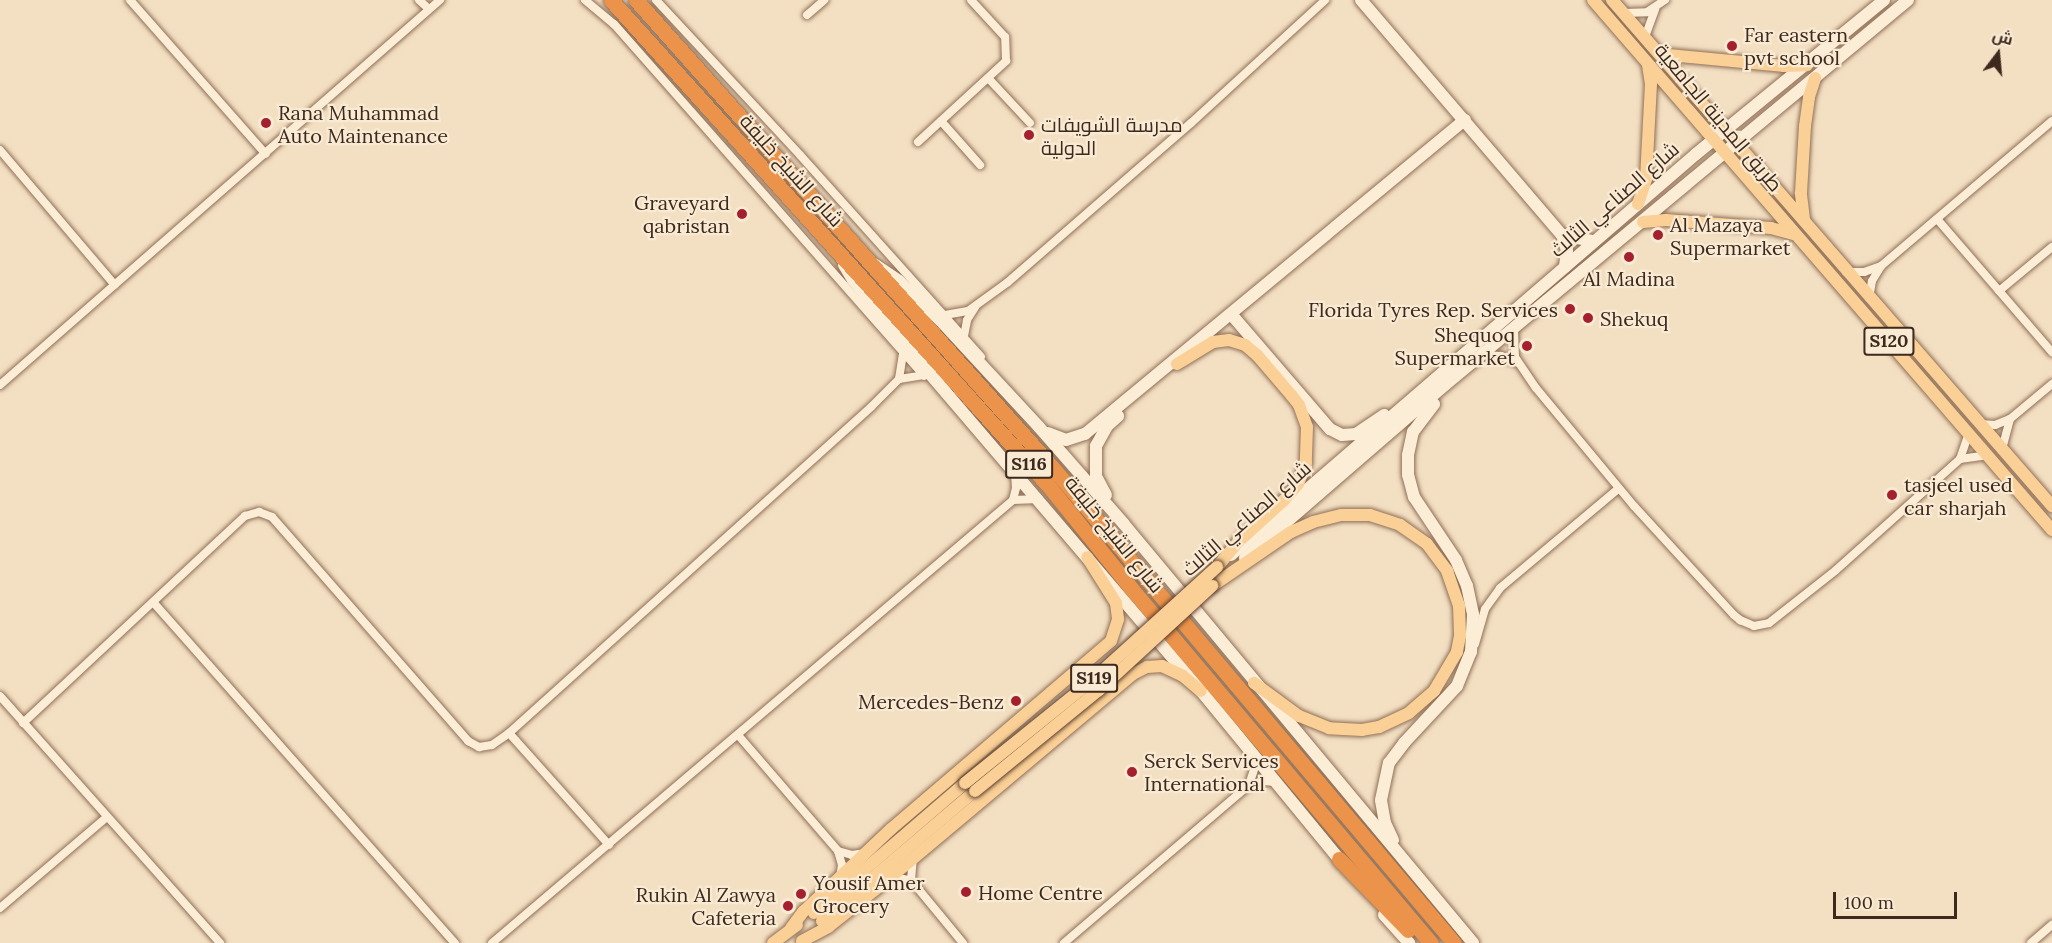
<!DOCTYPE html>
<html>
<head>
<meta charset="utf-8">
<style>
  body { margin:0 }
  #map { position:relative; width:2052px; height:943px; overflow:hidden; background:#f3dfc2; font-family:Lora,Cairo,serif }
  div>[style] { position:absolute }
  .roads { filter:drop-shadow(0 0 2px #8f6f57) drop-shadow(0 0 2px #8f6f57) }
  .street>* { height:8px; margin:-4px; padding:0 4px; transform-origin:4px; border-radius:4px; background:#fcedd7 }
  .secondary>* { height:12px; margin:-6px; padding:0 6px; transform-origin:6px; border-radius:6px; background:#fcedd7 }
  .primary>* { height:12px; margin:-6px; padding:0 6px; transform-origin:6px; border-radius:6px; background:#fad096 }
  .highway>* { height:15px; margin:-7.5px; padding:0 7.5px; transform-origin:7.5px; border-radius:7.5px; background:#eb934a }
  .bridges { filter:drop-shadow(0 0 2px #5c3d2c) drop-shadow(0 0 2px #5c3d2c) }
  .primary-bridge>* { height:12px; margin:-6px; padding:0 6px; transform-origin:6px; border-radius:6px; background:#fad096 }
  .dots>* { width:16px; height:16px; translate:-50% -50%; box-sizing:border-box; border:3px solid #f9ead3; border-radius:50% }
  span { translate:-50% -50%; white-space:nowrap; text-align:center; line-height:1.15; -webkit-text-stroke:4.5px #f9ead3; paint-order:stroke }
  .shield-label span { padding:2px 4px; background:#f9ead3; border:2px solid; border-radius:4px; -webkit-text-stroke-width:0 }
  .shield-label { font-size:18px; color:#3d291d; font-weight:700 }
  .poi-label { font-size:20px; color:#3d291d }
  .left { translate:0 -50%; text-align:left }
  .right { translate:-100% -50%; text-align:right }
  .street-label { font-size:20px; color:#3d291d }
  .north { position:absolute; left:1968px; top:24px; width:60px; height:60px; -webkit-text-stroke:4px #f9ead3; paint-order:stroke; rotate:16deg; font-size:16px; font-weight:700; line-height:24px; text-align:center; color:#3d291d }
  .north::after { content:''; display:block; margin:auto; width:21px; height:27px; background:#3d291d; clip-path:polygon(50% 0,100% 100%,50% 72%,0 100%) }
  .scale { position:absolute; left:1833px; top:892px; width:124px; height:27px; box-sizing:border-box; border:3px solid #3d291d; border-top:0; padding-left:8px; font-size:18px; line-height:21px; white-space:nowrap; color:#3d291d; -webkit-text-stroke:4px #f9ead3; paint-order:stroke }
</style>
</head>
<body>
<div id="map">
  <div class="roads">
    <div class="street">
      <div style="left:130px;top:0;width:205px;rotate:48.6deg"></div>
      <div style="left:419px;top:0;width:13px;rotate:42deg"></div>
      <div style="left:585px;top:0;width:38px;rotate:40deg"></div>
      <div style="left:614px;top:24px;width:469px;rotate:48.6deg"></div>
      <div style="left:656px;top:0;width:212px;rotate:47.1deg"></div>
      <div style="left:800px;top:155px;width:271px;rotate:48.1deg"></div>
      <div style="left:1624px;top:13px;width:23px;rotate:-2deg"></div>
      <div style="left:1647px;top:12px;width:22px;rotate:-34deg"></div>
      <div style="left:807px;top:15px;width:23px;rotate:-41deg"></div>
      <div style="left:1645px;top:37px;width:30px;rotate:-70deg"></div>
      <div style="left:989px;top:79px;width:60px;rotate:47deg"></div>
      <div style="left:941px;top:121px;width:59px;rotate:48.4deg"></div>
      <div style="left:918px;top:142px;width:120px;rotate:-42.6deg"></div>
      <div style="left:1006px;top:61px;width:24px;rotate:-92deg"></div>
      <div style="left:1005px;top:37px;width:50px;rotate:-132.6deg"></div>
      <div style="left:0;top:150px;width:177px;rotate:49.6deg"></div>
      <div style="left:1937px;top:219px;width:176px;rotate:49.2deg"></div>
      <div style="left:1846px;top:272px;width:18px"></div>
      <div style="left:1864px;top:272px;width:18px;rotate:-19deg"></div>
      <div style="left:1881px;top:266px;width:224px;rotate:-40.3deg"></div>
      <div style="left:1999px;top:291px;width:69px;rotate:-39.7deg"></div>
      <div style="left:1869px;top:298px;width:17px;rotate:-80deg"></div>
      <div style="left:1872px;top:281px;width:17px;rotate:-59deg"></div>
      <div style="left:945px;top:315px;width:23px;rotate:-10deg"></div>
      <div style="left:968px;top:311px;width:49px;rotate:-35.9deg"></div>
      <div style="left:1008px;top:282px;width:242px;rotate:-41deg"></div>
      <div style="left:1191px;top:123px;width:182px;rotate:-42.5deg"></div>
      <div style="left:1514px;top:330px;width:27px;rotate:88deg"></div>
      <div style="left:1515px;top:357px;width:37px;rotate:56deg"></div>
      <div style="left:1536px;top:388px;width:153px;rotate:50.3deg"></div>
      <div style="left:1634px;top:506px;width:148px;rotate:47.5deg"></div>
      <div style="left:1734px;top:615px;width:8px;rotate:40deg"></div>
      <div style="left:1740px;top:620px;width:15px;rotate:23deg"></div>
      <div style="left:1754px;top:626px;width:15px;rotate:-11deg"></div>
      <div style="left:1769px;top:623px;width:85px;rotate:-38.3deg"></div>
      <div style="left:1836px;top:570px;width:166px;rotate:-41.8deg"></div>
      <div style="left:1960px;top:459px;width:28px;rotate:-71deg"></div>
      <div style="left:964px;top:336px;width:16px;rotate:-79deg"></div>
      <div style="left:967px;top:320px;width:15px;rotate:-58deg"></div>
      <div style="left:1483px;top:355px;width:18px;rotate:3deg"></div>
      <div style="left:1501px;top:356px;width:18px;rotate:22deg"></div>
      <div style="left:899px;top:379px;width:25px;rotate:-9deg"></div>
      <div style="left:0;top:385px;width:585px;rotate:-41.19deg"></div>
      <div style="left:1980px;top:424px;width:15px;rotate:4deg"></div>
      <div style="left:1995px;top:425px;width:16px;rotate:-22deg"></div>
      <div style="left:2010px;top:419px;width:55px;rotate:-39.8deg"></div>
      <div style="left:2002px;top:449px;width:31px;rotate:-75deg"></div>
      <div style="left:1960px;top:459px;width:27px;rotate:-8deg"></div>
      <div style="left:1013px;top:500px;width:12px;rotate:-76deg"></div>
      <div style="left:1016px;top:488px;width:14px;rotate:-94deg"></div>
      <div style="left:153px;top:602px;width:456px;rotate:48.5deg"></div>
      <div style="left:1475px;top:644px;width:36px;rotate:-74deg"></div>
      <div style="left:1485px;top:609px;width:26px;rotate:-54deg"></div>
      <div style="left:1500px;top:588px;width:155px;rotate:-40deg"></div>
      <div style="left:0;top:696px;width:331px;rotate:48.3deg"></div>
      <div style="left:23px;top:723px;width:304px;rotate:-43deg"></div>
      <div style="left:245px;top:516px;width:15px;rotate:-16deg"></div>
      <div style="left:259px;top:512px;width:14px;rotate:21deg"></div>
      <div style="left:272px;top:517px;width:298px;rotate:48.8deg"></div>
      <div style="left:468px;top:741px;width:13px;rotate:29deg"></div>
      <div style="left:479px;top:747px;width:13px;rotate:-9deg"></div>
      <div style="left:492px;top:745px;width:21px;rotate:-35deg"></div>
      <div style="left:509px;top:733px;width:487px;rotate:-42deg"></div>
      <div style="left:871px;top:407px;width:40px;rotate:-45deg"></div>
      <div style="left:899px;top:379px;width:26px;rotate:-81deg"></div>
      <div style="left:509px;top:733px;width:150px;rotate:48.2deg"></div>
      <div style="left:738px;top:735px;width:153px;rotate:49.2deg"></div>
      <div style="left:838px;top:851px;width:15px;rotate:74deg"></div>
      <div style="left:842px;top:865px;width:12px;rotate:99deg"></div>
      <div style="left:1249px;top:785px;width:15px;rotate:-16deg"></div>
      <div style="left:1263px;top:781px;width:13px;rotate:4deg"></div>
      <div style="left:838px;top:851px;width:15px;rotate:16deg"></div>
      <div style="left:852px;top:855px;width:12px;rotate:-9deg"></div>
      <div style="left:891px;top:877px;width:20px;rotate:9deg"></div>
      <div style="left:911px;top:880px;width:82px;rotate:50.5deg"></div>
      <div style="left:911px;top:880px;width:22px;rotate:-85deg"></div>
      <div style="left:0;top:908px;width:140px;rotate:-40.4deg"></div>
      <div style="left:492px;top:943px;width:684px;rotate:-40.37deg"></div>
      <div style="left:1013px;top:500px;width:26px;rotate:-2deg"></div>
      <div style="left:1064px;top:943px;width:243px;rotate:-40.5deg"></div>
      <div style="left:1249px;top:785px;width:26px;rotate:-72deg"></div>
      <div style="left:2031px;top:943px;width:28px;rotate:-41deg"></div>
    </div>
    <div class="secondary">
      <div style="left:1361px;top:0;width:309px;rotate:49.5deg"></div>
      <div style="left:1562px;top:235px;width:16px;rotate:72deg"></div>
      <div style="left:1567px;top:250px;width:17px;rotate:97deg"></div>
      <div style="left:1562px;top:235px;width:33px;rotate:11deg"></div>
      <div style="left:874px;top:264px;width:30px;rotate:34deg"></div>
      <div style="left:899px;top:281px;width:57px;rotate:43.6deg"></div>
      <div style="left:940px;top:320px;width:146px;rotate:47.2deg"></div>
      <div style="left:1039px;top:427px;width:128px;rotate:48.8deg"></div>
      <div style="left:1123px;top:523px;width:547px;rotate:50.19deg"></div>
      <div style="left:844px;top:265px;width:17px;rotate:59deg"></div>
      <div style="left:853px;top:280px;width:104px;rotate:50.8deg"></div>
      <div style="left:919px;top:361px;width:434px;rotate:49.5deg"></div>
      <div style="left:1201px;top:691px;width:224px;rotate:50.6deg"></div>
      <div style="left:1231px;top:314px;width:152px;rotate:49.3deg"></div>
      <div style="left:1330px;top:429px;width:13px;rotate:27deg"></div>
      <div style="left:1342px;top:435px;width:14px;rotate:-4deg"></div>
      <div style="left:1356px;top:434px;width:34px;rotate:-34deg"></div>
      <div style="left:1048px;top:433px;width:19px;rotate:21deg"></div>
      <div style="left:1066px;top:440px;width:20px;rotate:-18deg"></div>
      <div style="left:1085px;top:434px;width:493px;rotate:-39.6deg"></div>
      <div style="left:1106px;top:495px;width:21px;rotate:-118deg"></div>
      <div style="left:1096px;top:476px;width:30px;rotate:-90deg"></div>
      <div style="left:1096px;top:446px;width:23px;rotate:-61deg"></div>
      <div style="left:1107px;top:426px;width:15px;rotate:-42deg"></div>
      <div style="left:1231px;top:555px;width:614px;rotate:-40.77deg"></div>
      <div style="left:1696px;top:154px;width:243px;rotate:-39.3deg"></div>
      <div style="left:1245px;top:558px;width:264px;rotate:-40.9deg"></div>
      <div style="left:1445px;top:385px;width:602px;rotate:-39.74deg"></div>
      <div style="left:1393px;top:840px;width:19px;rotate:-115deg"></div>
      <div style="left:1385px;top:823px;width:23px;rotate:-100deg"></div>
      <div style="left:1381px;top:800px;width:38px;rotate:-78deg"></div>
      <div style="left:1389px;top:763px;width:25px;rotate:-53deg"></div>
      <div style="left:1404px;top:743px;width:78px;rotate:-47.1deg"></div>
      <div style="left:1457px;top:686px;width:37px;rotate:-68deg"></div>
      <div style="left:1471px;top:652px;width:38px;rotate:-87deg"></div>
      <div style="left:1473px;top:614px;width:29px;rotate:-102deg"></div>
      <div style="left:1467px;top:586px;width:28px;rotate:-113deg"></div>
      <div style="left:1456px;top:560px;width:76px;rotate:-123.7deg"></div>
      <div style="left:1414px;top:497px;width:23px;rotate:-105deg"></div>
      <div style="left:1408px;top:475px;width:20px;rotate:-90deg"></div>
      <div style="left:1408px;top:455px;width:24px;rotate:-78deg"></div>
      <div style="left:1413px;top:432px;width:35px;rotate:-53deg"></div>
      <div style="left:1384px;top:915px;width:38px;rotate:48deg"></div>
    </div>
    <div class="primary">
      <div style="left:1593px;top:0;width:701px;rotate:49.11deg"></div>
      <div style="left:1612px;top:0;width:671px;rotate:48.99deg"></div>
      <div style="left:1659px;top:54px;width:126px;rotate:5.5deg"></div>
      <div style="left:1784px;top:66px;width:23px;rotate:-2deg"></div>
      <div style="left:1638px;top:204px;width:26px;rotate:-72deg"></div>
      <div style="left:1646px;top:179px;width:95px;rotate:-87deg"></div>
      <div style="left:1651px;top:84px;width:19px;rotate:-99deg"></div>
      <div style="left:1804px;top:219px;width:26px;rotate:-97deg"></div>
      <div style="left:1801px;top:193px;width:67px;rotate:-86.6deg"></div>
      <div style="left:1805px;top:126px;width:29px;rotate:-82deg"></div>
      <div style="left:1809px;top:97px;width:20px;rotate:-72deg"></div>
      <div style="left:1643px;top:222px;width:23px;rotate:-5deg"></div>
      <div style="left:1666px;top:220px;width:53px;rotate:4.3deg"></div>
      <div style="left:1719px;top:224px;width:52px;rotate:4.4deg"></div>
      <div style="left:1771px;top:228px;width:23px;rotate:15deg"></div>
      <div style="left:1177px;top:364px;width:42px;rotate:-31.4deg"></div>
      <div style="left:1213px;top:342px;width:16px;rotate:-7deg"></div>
      <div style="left:1229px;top:340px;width:17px;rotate:17deg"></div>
      <div style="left:1245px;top:345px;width:16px;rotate:40deg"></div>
      <div style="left:1257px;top:355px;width:54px;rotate:49.5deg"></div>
      <div style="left:1292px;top:396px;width:11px;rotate:52deg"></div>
      <div style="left:1299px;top:405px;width:23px;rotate:70deg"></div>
      <div style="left:1307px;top:427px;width:36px;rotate:92deg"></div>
      <div style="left:1306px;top:463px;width:22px;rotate:111deg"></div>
      <div style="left:1298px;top:484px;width:23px;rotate:131deg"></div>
      <div style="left:1283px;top:501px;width:61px;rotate:137.7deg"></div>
      <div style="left:1238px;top:542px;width:33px;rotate:130deg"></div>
      <div style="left:1212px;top:586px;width:96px;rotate:-34.4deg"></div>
      <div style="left:1291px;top:532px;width:24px;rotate:-24deg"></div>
      <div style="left:1313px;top:522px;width:29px;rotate:-14deg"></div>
      <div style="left:1341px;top:515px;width:29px"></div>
      <div style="left:1370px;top:515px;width:32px;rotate:18deg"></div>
      <div style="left:1400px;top:525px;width:33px;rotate:35deg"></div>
      <div style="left:1427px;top:544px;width:34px;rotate:53deg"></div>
      <div style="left:1447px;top:571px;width:36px;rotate:71deg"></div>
      <div style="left:1459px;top:605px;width:31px;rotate:88deg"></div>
      <div style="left:1460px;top:636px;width:16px;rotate:101deg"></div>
      <div style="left:1457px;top:652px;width:45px;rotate:120.5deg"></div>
      <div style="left:1434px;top:691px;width:33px;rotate:139deg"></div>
      <div style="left:1409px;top:713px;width:33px;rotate:155deg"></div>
      <div style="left:1379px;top:727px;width:17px;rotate:170deg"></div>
      <div style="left:1362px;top:730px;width:33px;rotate:-177deg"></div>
      <div style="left:1329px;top:728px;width:32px;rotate:-158deg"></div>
      <div style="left:1299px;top:716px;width:56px;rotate:-143.7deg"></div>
      <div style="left:814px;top:913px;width:199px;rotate:-40.7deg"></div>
      <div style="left:822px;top:921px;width:201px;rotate:-40.4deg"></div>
      <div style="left:791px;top:928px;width:21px;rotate:-53deg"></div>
      <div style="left:804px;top:911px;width:120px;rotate:-43.3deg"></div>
      <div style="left:891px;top:829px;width:289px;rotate:-40.5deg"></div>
      <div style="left:1111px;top:641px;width:23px;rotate:-72deg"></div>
      <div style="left:1118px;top:619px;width:16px;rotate:-97deg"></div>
      <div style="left:1116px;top:603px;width:54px;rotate:-122.2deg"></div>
      <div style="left:802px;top:941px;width:30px;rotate:-28deg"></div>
      <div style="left:828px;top:927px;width:80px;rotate:-38.4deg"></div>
      <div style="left:891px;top:877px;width:316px;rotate:-40deg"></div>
      <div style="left:1133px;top:674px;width:16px;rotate:-27deg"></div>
      <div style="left:1147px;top:667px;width:15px;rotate:-4deg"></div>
      <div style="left:1162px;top:666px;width:23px;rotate:25deg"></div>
      <div style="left:1183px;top:676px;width:23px;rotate:40deg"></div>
      <div style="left:773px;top:943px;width:30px;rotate:-37deg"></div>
    </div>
    <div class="highway">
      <div style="left:611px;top:0;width:651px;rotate:47.99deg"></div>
      <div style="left:1047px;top:484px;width:132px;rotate:51.1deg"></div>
      <div style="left:1130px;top:587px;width:466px;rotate:49.8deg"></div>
      <div style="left:636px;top:0;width:625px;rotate:48.31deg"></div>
      <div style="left:1052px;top:467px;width:623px;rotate:49.82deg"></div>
      <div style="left:1339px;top:859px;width:99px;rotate:45.8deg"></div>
    </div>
  </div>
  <div class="bridges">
    <div class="primary-bridge">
      <div style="left:965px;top:783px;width:159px;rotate:-38.9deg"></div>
      <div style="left:1089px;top:683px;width:173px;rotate:-42.2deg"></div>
      <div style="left:975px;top:791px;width:160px;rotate:-39.2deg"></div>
      <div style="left:1099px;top:690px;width:154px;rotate:-42.6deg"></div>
    </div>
  </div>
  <div class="dots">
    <div style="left:1732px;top:46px;background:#a5202f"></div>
    <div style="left:266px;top:123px;background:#a5202f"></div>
    <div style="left:1029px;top:135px;background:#a5202f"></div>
    <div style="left:742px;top:214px;background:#a5202f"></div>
    <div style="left:1658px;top:235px;background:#a5202f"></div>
    <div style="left:1629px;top:257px;background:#a5202f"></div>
    <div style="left:1570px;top:309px;background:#a5202f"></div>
    <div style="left:1588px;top:318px;background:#a5202f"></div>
    <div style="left:1527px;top:346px;background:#a5202f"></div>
    <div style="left:1892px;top:495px;background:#a5202f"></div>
    <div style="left:1016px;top:701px;background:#a5202f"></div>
    <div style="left:1132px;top:772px;background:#a5202f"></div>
    <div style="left:966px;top:892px;background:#a5202f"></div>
    <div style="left:801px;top:894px;background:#a5202f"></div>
    <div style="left:788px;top:906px;background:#a5202f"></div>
  </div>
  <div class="shield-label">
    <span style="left:1889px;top:341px">S120</span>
    <span style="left:1029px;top:464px">S116</span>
    <span style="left:1094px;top:678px">S119</span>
  </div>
  <div class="poi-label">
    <span class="left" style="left:1744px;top:46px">Far eastern<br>pvt school</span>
    <span class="left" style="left:278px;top:124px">Rana Muhammad<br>Auto Maintenance</span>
    <span class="left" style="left:1041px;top:136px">مدرسة الشويفات<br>الدولية</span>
    <span class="right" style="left:730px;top:214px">Graveyard<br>qabristan</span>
    <span class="left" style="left:1670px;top:236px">Al Mazaya<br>Supermarket</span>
    <span style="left:1629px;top:278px">Al Madina</span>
    <span class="right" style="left:1558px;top:309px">Florida Tyres Rep. Services</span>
    <span class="left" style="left:1600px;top:318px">Shekuq</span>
    <span class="right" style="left:1515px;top:346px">Shequoq<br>Supermarket</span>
    <span class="left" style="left:1904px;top:496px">tasjeel used<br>car sharjah</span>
    <span class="right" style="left:1004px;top:701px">Mercedes-Benz</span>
    <span class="left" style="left:1144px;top:772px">Serck Services<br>International</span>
    <span class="left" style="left:813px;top:894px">Yousif Amer<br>Grocery</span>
    <span class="left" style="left:978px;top:892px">Home Centre</span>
    <span class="right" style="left:776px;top:906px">Rukin Al Zawya<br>Cafeteria</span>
  </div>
  <div class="street-label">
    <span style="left:1719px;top:117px;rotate:50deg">طريق المدينة الجامعية</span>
    <span style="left:792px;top:170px;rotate:48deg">شارع الشيخ خليفة</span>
    <span style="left:1614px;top:199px;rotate:-41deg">شارع الصناعي الثالث</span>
    <span style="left:1246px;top:518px;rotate:-41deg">شارع الصناعي الثالث</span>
    <span style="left:1115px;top:534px;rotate:51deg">شارع الشيخ خليفة</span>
  </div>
  <div class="north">ش</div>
  <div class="scale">100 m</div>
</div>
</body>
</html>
